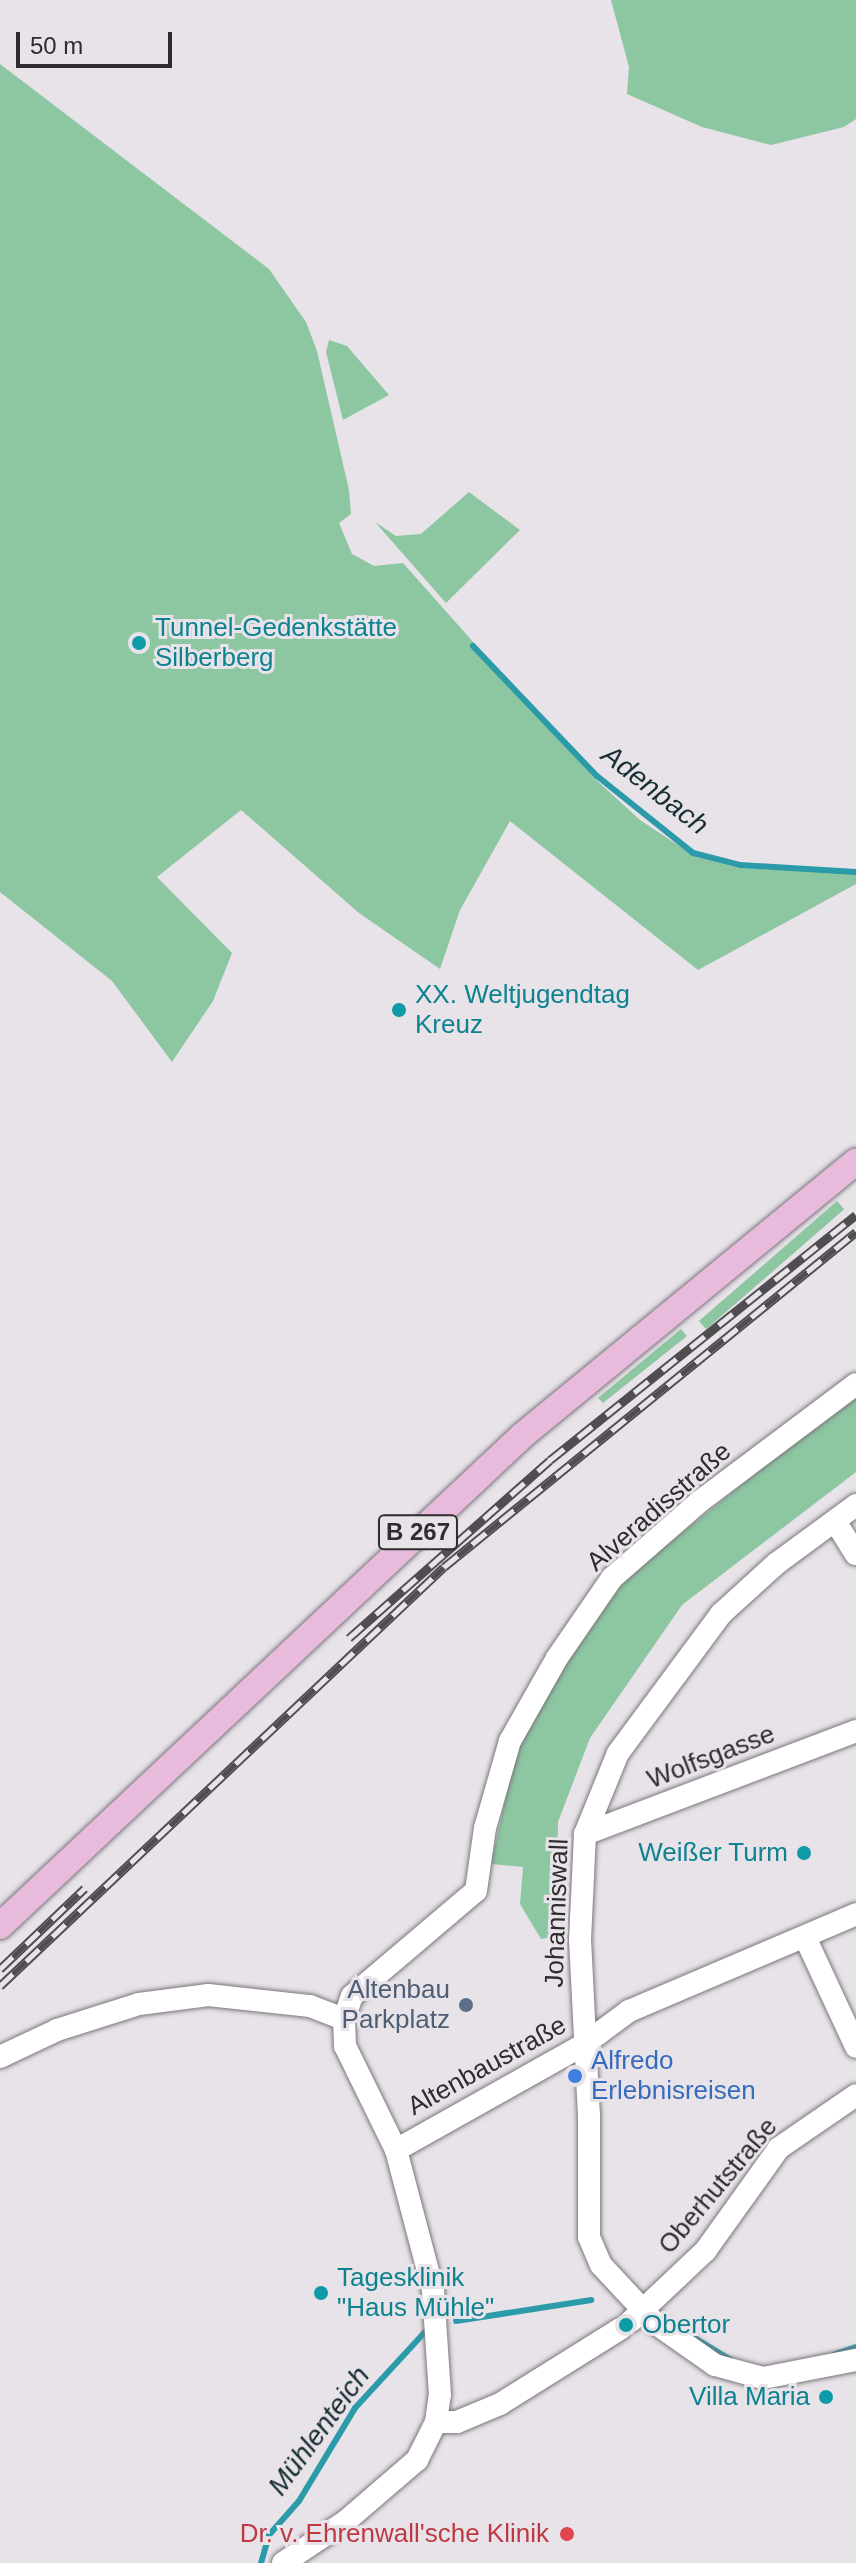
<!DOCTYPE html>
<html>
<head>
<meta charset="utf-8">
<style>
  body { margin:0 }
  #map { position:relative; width:856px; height:2563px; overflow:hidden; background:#e8e2e9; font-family:Helvetica,sans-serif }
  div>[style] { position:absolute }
  .green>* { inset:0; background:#8cc7a2; transform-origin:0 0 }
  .stream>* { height:6px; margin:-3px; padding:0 3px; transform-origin:3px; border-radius:3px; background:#2b9baa }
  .roads { filter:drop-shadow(0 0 2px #7b767c) drop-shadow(0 0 2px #7b767c) }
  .minor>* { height:22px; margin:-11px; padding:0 11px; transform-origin:11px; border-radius:11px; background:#fff }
  .major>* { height:26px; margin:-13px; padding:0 13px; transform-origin:13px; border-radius:13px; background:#e8bbdc }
  .rail>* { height:9px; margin-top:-4.5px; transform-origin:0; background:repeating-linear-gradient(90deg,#e8e2e9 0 18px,#504d51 0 36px); box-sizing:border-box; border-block:2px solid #504d51 }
  .dots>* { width:22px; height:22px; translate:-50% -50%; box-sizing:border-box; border:4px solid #e8e2e9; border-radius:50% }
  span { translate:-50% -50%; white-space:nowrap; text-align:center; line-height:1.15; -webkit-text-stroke:6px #e8e2e9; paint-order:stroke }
  .shield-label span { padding:2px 6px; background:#e8e2e9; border:2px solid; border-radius:6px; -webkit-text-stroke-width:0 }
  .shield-label { font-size:24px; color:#2e2c2f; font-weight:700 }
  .culture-label { font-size:26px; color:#0d838f }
  .left { translate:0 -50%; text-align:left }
  .right { translate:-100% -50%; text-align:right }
  .street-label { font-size:26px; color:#2e2c2f }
  .service-label { font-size:26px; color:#4e5e75 }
  .shop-label { font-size:26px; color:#366cbe }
  .health-label { font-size:26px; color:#be3a42 }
  .water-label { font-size:28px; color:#172f33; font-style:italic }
  .scale { position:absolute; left:16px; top:32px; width:156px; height:36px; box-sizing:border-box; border:4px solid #2e2c2f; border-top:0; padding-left:10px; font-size:24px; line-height:28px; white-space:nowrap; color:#2e2c2f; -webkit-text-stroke:6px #e8e2e9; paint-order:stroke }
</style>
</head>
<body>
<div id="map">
  <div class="green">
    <div style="clip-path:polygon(611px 0,856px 0,856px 119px,844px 127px,771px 145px,702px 127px,627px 94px,629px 67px)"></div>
    <div style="clip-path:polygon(0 64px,269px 269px,306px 322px,317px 351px,349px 490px,351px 514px,339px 523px,352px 554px,374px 566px,403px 563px,594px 778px,640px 820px,696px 857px,739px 868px,846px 872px,856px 874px,856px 884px,698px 970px,510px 821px,460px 910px,440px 969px,359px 913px,241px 810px,157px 877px,232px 953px,213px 1001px,172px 1062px,112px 981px,0 892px)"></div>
    <div style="clip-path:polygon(329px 340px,347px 346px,389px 395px,343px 420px,326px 352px)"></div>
    <div style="clip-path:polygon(469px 492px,520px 530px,446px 603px,375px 522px,396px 536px,421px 534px)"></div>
    <div style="left:837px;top:1201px;width:11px;height:183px;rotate:49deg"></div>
    <div style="clip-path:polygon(681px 1329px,687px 1336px,603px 1403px,598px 1398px)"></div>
    <div style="clip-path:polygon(856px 1393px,856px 1472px,682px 1605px,590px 1738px,558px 1822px,556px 1936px,541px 1939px,520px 1904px,523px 1867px,491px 1864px,517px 1746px,564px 1661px,618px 1584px)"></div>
  </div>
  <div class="stream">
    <div style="left:473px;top:646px;width:180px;rotate:46.4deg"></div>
    <div style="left:597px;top:776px;width:123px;rotate:38.7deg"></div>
    <div style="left:693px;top:853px;width:49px;rotate:14.3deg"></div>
    <div style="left:740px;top:865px;width:116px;rotate:3.5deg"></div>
    <div style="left:456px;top:2321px;width:137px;rotate:-8.8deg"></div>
    <div style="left:693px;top:2337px;width:44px;rotate:31.2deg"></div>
    <div style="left:835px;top:2354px;width:22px;rotate:-18deg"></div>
    <div style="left:261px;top:2563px;width:29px;rotate:-74deg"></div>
    <div style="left:269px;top:2535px;width:45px;rotate:-48.6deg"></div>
    <div style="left:299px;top:2501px;width:109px;rotate:-58.9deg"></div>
    <div style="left:355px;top:2408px;width:103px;rotate:-47.4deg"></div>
  </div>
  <div class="roads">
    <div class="minor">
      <div style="left:856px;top:1505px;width:98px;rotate:143.7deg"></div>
      <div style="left:777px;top:1563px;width:76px;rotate:137.7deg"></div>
      <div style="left:721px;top:1614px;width:173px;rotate:126.5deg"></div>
      <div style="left:618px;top:1753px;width:87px;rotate:112.2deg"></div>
      <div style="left:585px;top:1834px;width:105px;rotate:92.7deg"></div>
      <div style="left:580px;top:1939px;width:176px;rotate:87.1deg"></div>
      <div style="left:589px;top:2115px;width:122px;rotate:90deg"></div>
      <div style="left:589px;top:2237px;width:30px;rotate:67deg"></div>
      <div style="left:601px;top:2265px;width:79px;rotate:47deg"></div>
      <div style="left:655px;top:2323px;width:73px;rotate:35deg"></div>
      <div style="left:715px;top:2365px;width:50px;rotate:15.2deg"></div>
      <div style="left:763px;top:2378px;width:95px;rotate:-11deg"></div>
      <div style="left:835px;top:1521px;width:39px;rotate:58deg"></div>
      <div style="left:585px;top:1834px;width:290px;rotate:-20.8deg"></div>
      <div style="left:805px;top:1937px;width:121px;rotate:65.1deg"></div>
      <div style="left:0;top:2057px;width:63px;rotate:-25.3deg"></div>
      <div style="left:57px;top:2030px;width:86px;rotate:-17.6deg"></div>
      <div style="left:139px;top:2004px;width:70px;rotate:-7.4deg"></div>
      <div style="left:208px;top:1995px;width:103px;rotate:6.2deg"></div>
      <div style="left:310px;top:2006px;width:36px;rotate:21deg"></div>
      <div style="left:396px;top:2150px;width:214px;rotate:-29.3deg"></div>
      <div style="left:583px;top:2045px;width:57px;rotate:-36.5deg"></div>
      <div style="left:629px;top:2011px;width:247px;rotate:-23.1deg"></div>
      <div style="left:631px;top:2321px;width:103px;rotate:-43.4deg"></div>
      <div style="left:706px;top:2250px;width:125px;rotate:-54.4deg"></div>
      <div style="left:779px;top:2148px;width:93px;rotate:-34.5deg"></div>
      <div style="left:436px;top:2422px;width:21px"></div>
      <div style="left:457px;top:2422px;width:47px;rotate:-22.7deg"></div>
      <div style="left:500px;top:2404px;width:142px;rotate:-32deg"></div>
      <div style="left:283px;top:2563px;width:76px;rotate:-33.7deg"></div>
      <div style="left:346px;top:2521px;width:94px;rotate:-40.7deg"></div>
      <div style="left:417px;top:2460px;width:42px;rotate:-63.4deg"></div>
      <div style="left:436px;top:2422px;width:27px;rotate:-82deg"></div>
      <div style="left:440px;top:2395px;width:105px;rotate:-93.8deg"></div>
      <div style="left:433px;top:2290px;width:145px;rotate:-104.8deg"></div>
      <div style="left:396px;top:2150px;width:116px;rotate:-116.1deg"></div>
      <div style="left:345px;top:2046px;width:27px;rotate:-92deg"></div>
      <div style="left:344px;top:2019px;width:24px;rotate:-71deg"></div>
      <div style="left:352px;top:1996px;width:162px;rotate:-40.3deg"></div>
      <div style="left:476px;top:1891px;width:64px;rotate:-81.9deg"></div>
      <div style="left:485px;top:1828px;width:91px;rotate:-74deg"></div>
      <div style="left:510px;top:1741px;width:95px;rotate:-60.5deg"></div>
      <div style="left:557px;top:1658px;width:97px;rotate:-55.5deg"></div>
      <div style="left:612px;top:1578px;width:116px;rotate:-41.1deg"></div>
      <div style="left:699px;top:1502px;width:196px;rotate:-36.9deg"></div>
    </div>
    <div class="major">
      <div style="left:0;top:1926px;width:717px;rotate:-43.19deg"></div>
      <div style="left:523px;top:1435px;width:431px;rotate:-39.4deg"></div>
    </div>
  </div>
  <div class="rail">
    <div style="left:349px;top:1638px;width:268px;rotate:-41.5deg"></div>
    <div style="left:550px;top:1460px;width:392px;rotate:-38.7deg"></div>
    <div style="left:0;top:1969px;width:117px;rotate:-43.6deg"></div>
    <div style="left:0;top:1986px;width:610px;rotate:-43.34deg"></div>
    <div style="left:444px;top:1567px;width:531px;rotate:-39.11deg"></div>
  </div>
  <div class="dots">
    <div style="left:139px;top:643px;background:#0f9aa8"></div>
    <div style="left:399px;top:1010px;background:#0f9aa8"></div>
    <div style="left:804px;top:1853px;background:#0f9aa8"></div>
    <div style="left:466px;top:2005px;background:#5c6f8a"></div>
    <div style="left:575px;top:2076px;background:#3f7fe0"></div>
    <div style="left:321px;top:2293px;background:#0f9aa8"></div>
    <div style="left:626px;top:2325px;background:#0f9aa8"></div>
    <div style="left:826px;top:2397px;background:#0f9aa8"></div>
    <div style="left:567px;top:2534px;background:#e0444e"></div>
  </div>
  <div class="shield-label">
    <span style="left:418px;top:1532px">B 267</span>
  </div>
  <div class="culture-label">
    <span class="left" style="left:155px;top:643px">Tunnel-Gedenkstätte<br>Silberberg</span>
    <span class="left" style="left:415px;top:1010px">XX. Weltjugendtag<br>Kreuz</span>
    <span class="right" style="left:788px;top:1853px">Weißer Turm</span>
    <span class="left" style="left:337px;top:2293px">Tagesklinik<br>"Haus Mühle"</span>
    <span class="left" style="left:642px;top:2325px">Obertor</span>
    <span class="right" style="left:810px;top:2397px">Villa Maria</span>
  </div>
  <div class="street-label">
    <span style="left:659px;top:1507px;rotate:-41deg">Alveradisstraße</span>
    <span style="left:711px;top:1757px;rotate:-21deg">Wolfsgasse</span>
    <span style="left:557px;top:1913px;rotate:-88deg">Johanniswall</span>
    <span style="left:487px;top:2066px;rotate:-29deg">Altenbaustraße</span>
    <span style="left:718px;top:2186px;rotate:-50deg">Oberhutstraße</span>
  </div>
  <div class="service-label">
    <span class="right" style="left:450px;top:2005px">Altenbau<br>Parkplatz</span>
  </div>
  <div class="shop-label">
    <span class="left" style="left:591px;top:2076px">Alfredo<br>Erlebnisreisen</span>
  </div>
  <div class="health-label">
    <span class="right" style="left:549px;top:2534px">Dr. v. Ehrenwall'sche Klinik</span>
  </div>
  <div class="water-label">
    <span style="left:655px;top:790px;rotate:38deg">Adenbach</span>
    <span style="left:319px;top:2431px;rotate:-54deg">Mühlenteich</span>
  </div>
  <div class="scale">50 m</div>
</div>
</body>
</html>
